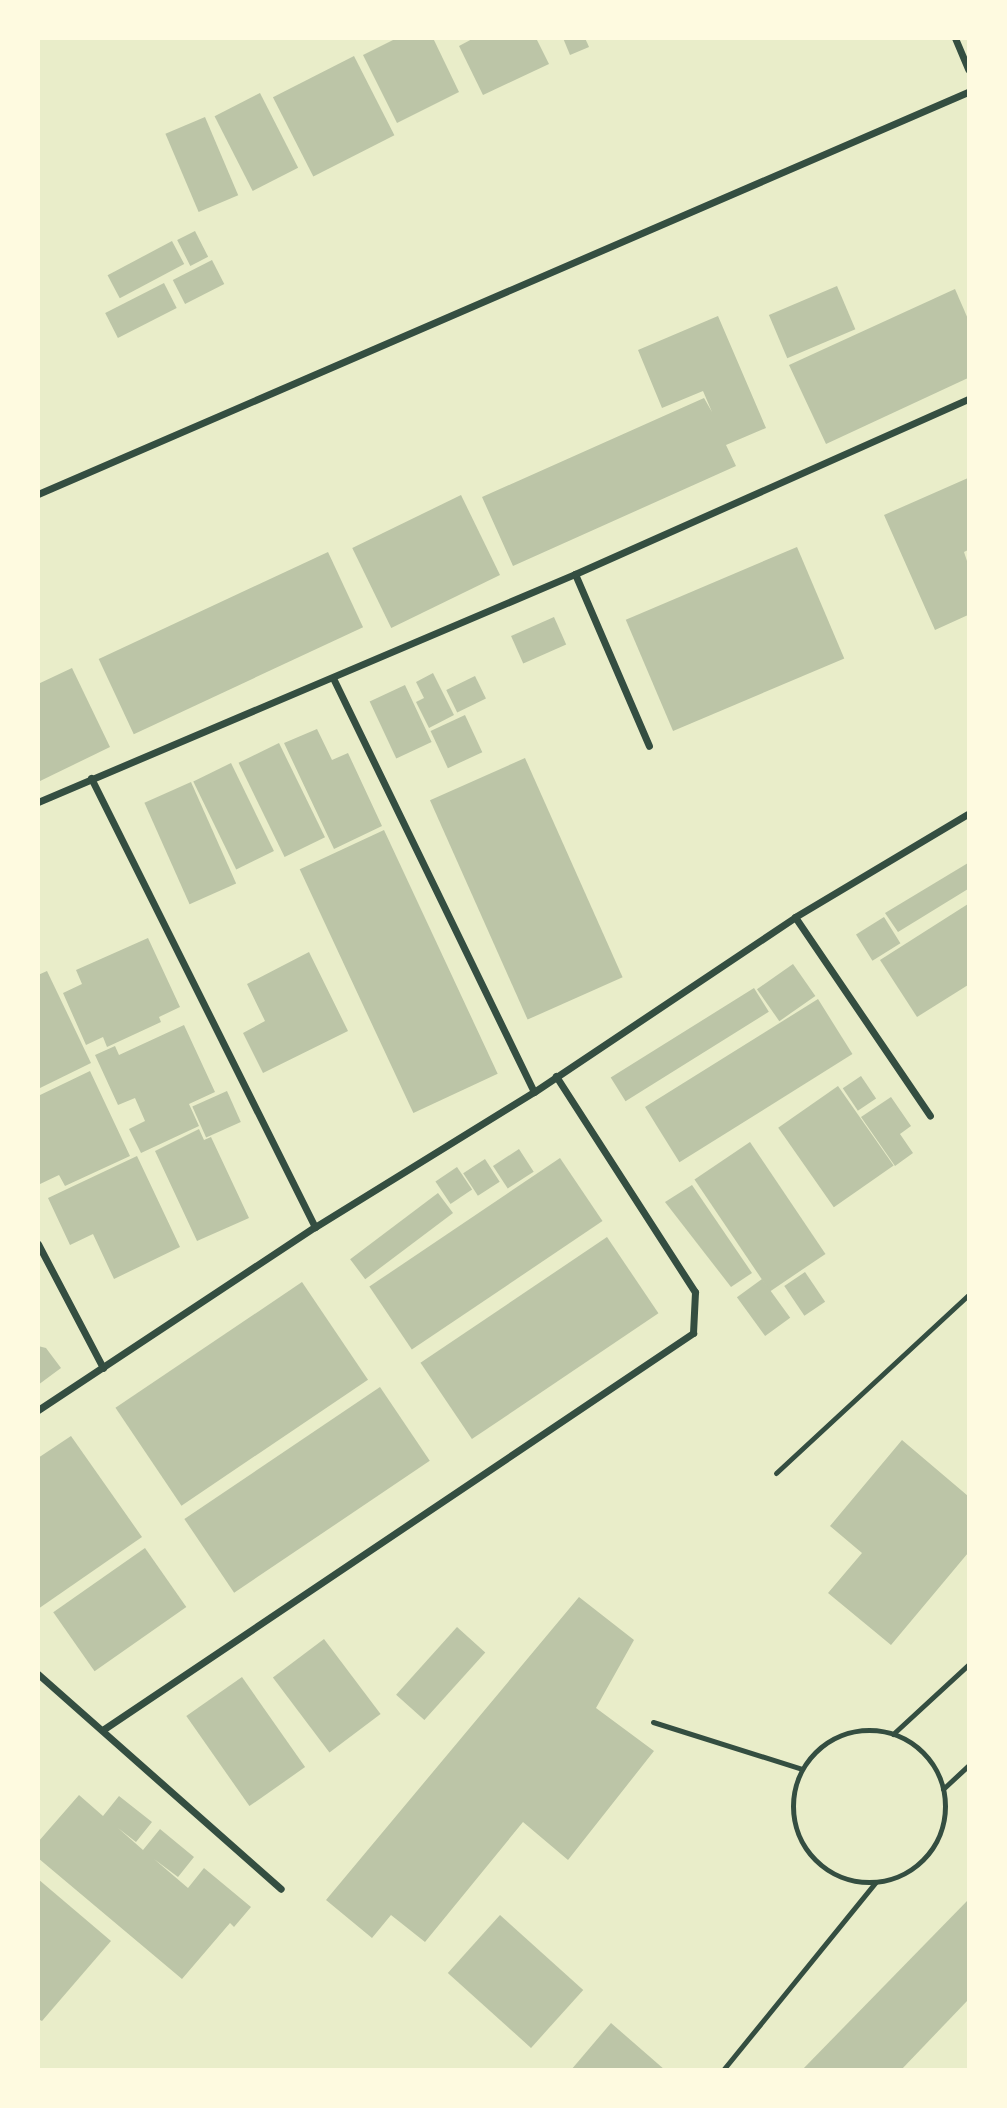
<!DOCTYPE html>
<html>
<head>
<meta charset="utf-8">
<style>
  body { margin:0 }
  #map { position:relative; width:1007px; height:2108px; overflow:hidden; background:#e9edc9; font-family:Raleway,sans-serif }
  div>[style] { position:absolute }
  .building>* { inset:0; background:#bcc5a7; transform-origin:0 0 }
  .service>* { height:5px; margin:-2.5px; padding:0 2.5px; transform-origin:2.5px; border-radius:2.5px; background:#344e41 }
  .service>.ring { margin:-2.5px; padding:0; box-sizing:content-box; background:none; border:5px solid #344e41; border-radius:50% }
  .minor>* { height:7px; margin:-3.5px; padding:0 3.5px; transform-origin:3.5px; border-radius:3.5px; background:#344e41 }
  span { translate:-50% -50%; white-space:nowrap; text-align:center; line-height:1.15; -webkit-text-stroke:5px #fefae0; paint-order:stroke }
  .frame { position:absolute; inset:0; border:40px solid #fefae0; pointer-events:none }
</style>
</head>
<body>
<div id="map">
  <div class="building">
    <div style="clip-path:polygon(397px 38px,433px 38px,459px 92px,397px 123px,363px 55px)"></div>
    <div style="clip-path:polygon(474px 38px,536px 38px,549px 64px,483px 95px,459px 46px)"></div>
    <div style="clip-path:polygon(563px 38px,585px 38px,589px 47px,570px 55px)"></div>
    <div style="left:354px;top:56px;width:89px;height:91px;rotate:63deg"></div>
    <div style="left:260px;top:93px;width:84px;height:51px;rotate:63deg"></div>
    <div style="left:205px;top:117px;width:85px;height:43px;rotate:67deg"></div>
    <div style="left:195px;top:231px;width:29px;height:20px;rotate:63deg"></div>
    <div style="left:172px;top:241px;width:26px;height:73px;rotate:62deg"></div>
    <div style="left:212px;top:260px;width:27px;height:44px;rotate:63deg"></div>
    <div style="left:164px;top:283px;width:28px;height:66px;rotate:63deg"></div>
    <div style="left:837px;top:286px;width:47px;height:74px;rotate:67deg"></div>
    <div style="clip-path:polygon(955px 289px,968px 319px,968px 378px,826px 444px,789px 365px)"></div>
    <div style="clip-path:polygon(718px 316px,766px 428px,726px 445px,736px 466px,513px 566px,482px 497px,704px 398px,712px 412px,703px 391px,662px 408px,638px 350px)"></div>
    <div style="clip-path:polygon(968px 478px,968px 550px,964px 552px,968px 564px,968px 615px,935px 630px,884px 515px)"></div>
    <div style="left:461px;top:495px;width:89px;height:121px;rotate:64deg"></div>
    <div style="left:797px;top:547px;width:121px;height:186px;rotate:67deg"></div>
    <div style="left:328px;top:552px;width:83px;height:253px;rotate:65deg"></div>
    <div style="left:554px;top:617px;width:30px;height:47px;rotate:66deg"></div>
    <div style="clip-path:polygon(72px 668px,110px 747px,38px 782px,38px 684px)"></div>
    <div style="clip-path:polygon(433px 673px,454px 715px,429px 728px,416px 702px,424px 698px,416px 682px)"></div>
    <div style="left:475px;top:676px;width:25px;height:32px;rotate:64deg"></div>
    <div style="left:405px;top:685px;width:63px;height:39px;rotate:65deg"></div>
    <div style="left:465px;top:715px;width:41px;height:38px;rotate:65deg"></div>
    <div style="clip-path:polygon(317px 729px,332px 760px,348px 753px,382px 826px,334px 849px,284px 743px)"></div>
    <div style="left:279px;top:743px;width:105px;height:45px;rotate:64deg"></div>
    <div style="left:525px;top:758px;width:240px;height:104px;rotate:66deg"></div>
    <div style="left:231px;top:763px;width:98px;height:42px;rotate:64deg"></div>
    <div style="left:191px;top:782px;width:111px;height:51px;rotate:66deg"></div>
    <div style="left:384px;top:830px;width:269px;height:93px;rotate:65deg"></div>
    <div style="clip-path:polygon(968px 863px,968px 889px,898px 932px,885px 913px)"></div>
    <div style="clip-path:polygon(968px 904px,968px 985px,917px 1017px,880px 960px)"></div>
    <div style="left:884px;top:917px;width:31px;height:33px;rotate:58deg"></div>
    <div style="clip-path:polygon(148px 938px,180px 1007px,159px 1017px,161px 1022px,107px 1047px,103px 1037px,86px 1045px,63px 993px,82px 984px,76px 970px)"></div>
    <div style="clip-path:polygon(309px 952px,348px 1031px,263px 1073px,243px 1033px,265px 1021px,247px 984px)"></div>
    <div style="left:793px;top:964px;width:39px;height:44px;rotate:55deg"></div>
    <div style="clip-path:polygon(47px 971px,91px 1063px,38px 1089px,38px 975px)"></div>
    <div style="left:754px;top:988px;width:28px;height:169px;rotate:58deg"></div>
    <div style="left:818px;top:999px;width:65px;height:204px;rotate:58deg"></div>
    <div style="clip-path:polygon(184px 1025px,215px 1092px,189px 1104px,199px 1126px,141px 1153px,129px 1129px,145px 1121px,135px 1098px,118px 1105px,95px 1055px,115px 1046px,119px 1055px)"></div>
    <div style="clip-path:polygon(90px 1071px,130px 1156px,65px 1186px,59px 1175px,38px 1185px,38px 1096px)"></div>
    <div style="left:861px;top:1076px;width:27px;height:22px;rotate:56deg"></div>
    <div style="left:838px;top:1086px;width:97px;height:73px;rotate:55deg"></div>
    <div style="left:227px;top:1091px;width:34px;height:38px;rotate:66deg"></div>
    <div style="clip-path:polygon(891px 1097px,911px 1126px,900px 1134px,913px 1153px,895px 1166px,861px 1117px)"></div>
    <div style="clip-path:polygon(199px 1129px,204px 1140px,211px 1137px,249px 1218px,197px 1241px,155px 1151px)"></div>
    <div style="left:750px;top:1142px;width:135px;height:67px;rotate:56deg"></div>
    <div style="left:519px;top:1149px;width:27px;height:31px;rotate:57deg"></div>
    <div style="clip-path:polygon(137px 1156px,180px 1247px,114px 1279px,93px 1234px,70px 1245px,48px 1198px)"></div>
    <div style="left:560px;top:1158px;width:76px;height:230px;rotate:56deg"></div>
    <div style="left:485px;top:1159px;width:27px;height:26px;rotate:57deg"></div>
    <div style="left:457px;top:1167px;width:27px;height:26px;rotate:56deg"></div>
    <div style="clip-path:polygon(692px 1185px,752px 1273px,731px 1287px,665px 1202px)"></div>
    <div style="left:438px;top:1193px;width:25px;height:110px;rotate:53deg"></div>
    <div style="left:607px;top:1237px;width:92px;height:225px;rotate:56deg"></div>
    <div style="left:805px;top:1272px;width:36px;height:25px;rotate:56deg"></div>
    <div style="left:762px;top:1279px;width:48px;height:31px;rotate:54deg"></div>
    <div style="left:302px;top:1282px;width:118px;height:225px;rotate:56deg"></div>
    <div style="clip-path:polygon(38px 1346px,46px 1348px,61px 1368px,38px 1385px)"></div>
    <div style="left:380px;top:1387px;width:89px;height:236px;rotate:56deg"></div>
    <div style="clip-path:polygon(71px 1436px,142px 1537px,38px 1609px,38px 1458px)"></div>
    <div style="clip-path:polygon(902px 1440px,968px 1496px,968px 1553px,891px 1645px,828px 1593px,862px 1553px,830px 1526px)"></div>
    <div style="left:145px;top:1548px;width:72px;height:112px;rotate:55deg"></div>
    <div style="clip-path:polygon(579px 1597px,634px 1640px,596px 1708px,654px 1751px,568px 1860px,523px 1822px,425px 1942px,391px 1915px,372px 1938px,326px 1900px)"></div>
    <div style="left:457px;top:1627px;width:38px;height:91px;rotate:42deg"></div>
    <div style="left:324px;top:1639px;width:94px;height:64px;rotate:53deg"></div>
    <div style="left:242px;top:1677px;width:110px;height:68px;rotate:55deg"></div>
    <div style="clip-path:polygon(79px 1795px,103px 1816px,119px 1796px,152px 1822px,136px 1842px,118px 1828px,143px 1850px,160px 1829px,194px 1857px,178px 1877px,154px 1859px,188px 1888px,204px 1868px,251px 1907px,234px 1927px,230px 1923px,182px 1979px,38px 1858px,38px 1842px)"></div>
    <div style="clip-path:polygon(38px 1879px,111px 1941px,42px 2021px,38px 2019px)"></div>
    <div style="clip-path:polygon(968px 1900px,968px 2000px,901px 2070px,802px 2070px)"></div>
    <div style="left:500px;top:1915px;width:112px;height:78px;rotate:42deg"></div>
    <div style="clip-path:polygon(611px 2023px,665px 2070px,571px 2070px)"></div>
  </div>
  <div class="service">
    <div style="left:776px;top:1473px;width:262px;rotate:-42.8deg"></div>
    <div style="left:653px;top:1722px;width:156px;rotate:17.5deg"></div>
    <div class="ring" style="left:793px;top:1730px;width:147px;height:147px"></div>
    <div style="left:893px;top:1734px;width:102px;rotate:-42.6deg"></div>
    <div style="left:943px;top:1789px;width:34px;rotate:-43deg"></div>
    <div style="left:723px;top:2070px;width:242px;rotate:-50.9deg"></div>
  </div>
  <div class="minor">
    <div style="left:955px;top:38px;width:34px;rotate:67deg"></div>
    <div style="left:38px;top:494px;width:1013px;rotate:-23.38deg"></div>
    <div style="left:575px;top:574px;width:187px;rotate:66.7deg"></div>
    <div style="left:333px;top:678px;width:460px;rotate:64.1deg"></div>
    <div style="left:91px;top:778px;width:502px;rotate:63.49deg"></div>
    <div style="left:38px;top:802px;width:583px;rotate:-23.01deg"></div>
    <div style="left:575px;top:574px;width:430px;rotate:-24deg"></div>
    <div style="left:795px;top:917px;width:240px;rotate:55.8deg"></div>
    <div style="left:38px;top:1244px;width:140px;rotate:62.3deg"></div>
    <div style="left:38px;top:1410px;width:332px;rotate:-33.5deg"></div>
    <div style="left:315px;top:1227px;width:257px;rotate:-31.7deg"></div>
    <div style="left:534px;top:1092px;width:314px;rotate:-33.8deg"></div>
    <div style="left:795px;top:917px;width:201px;rotate:-30.8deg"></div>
    <div style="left:38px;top:1674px;width:324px;rotate:41.5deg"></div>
    <div style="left:104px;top:1729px;width:710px;rotate:-33.91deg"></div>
    <div style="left:693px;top:1333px;width:41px;rotate:-87.2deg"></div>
    <div style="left:695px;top:1292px;width:257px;rotate:-122.8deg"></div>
  </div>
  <div class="frame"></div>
</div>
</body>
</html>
